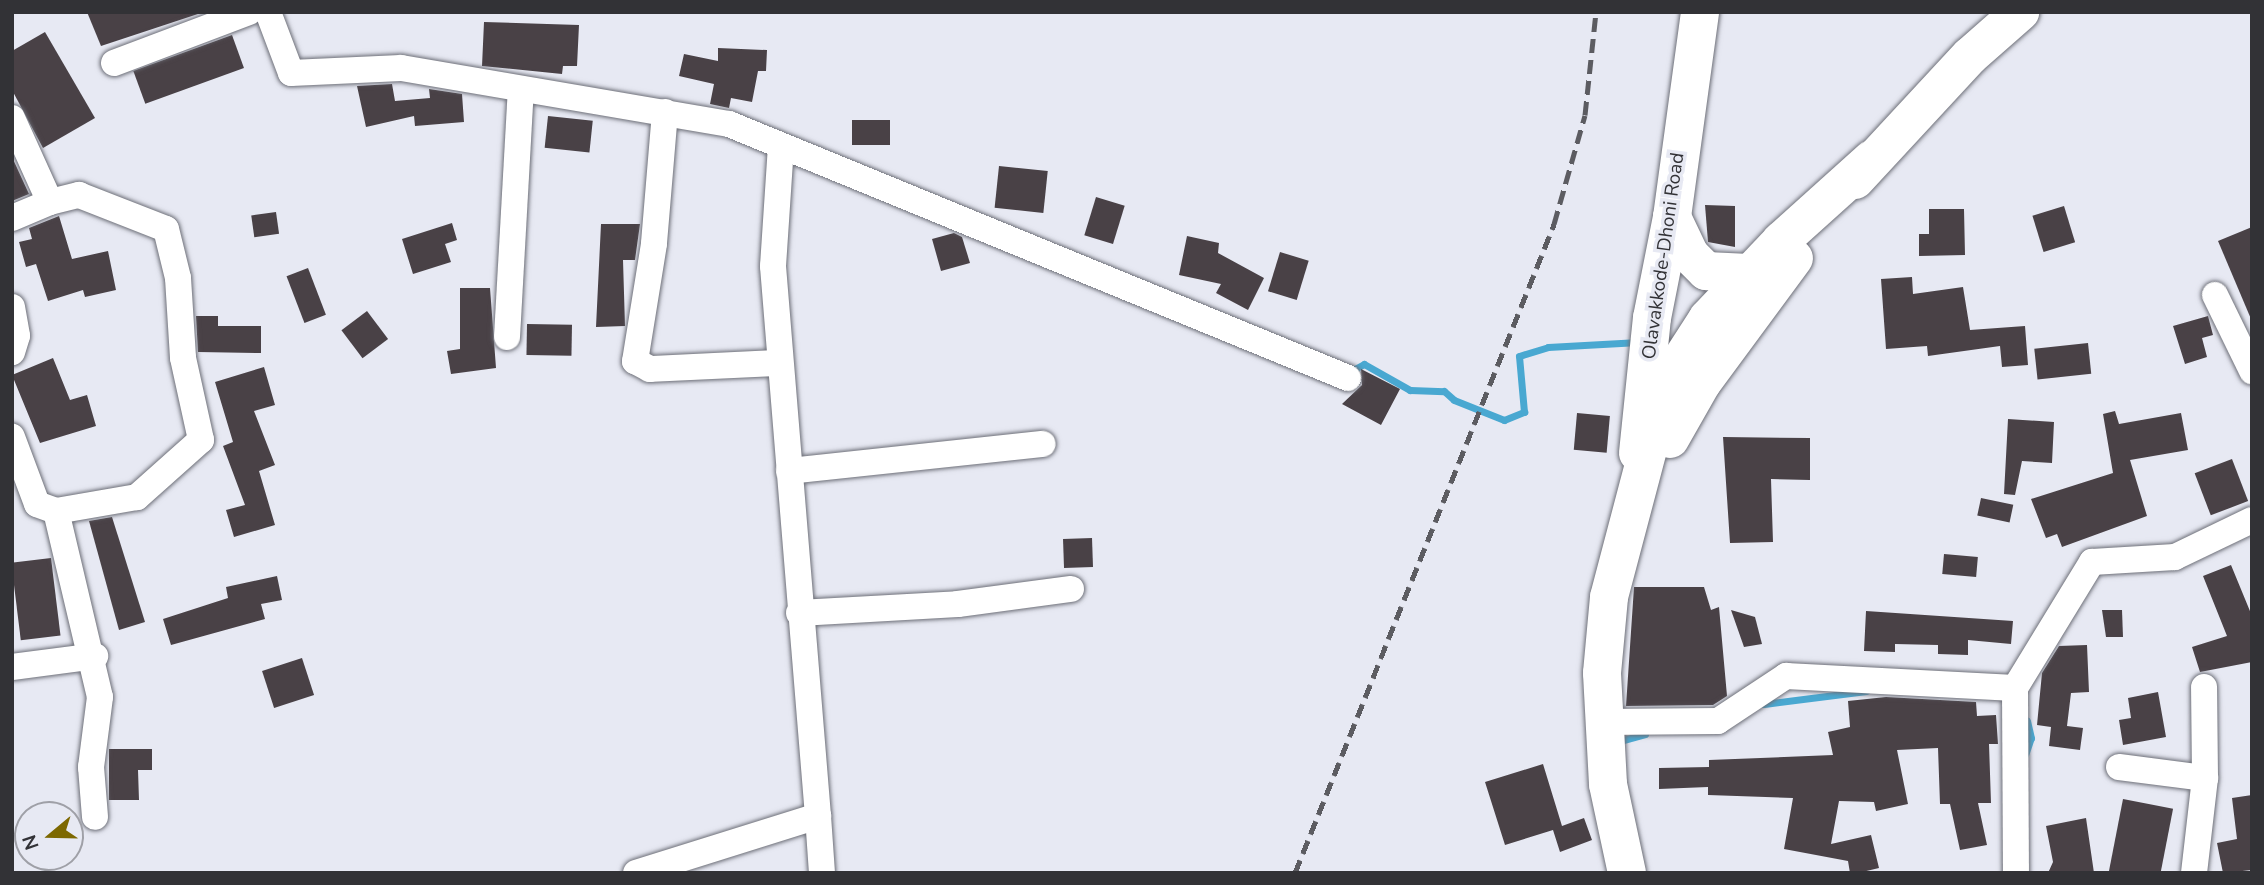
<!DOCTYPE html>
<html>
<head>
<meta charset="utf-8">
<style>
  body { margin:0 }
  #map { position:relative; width:2264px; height:885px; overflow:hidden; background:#e7e9f3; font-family:"Nunito Sans",sans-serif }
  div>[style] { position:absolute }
  .stream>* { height:7px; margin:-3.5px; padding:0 3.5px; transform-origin:3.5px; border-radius:3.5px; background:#49a8d1 }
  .building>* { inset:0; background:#494146; transform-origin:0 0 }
  .roads { filter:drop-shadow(0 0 2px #6d6f78) drop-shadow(0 0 2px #6d6f78) }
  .minor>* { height:26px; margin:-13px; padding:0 13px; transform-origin:13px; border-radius:13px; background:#fff }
  .secondary>* { height:38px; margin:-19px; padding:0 19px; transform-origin:19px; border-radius:19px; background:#fff }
  .trunk>* { height:38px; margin:-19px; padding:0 19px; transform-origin:19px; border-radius:19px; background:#fff }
  .rail>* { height:5px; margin-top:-2.5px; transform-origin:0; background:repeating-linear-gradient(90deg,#5c5c61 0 14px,transparent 0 21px) }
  span { translate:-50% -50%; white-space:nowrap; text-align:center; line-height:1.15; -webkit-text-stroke:7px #e7e9f3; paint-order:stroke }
  .street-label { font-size:19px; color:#323236 }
  .frame { position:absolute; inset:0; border:14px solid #323236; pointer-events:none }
  .north { position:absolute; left:14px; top:801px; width:70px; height:70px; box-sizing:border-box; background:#e7e9f3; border:2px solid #9fa0a7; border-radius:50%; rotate:251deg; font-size:19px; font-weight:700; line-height:28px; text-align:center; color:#323236 }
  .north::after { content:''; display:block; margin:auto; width:24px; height:32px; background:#7d6800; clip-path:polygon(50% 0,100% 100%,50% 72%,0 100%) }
</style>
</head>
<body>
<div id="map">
  <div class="stream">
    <div style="left:1349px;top:372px;width:17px;rotate:-28deg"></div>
    <div style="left:1364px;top:364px;width:53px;rotate:29.5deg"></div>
    <div style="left:1410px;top:390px;width:34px;rotate:2deg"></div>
    <div style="left:1444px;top:391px;width:13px;rotate:42deg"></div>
    <div style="left:1454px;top:400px;width:54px;rotate:21.8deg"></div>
    <div style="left:1504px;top:420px;width:22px;rotate:-22deg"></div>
    <div style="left:1524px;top:412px;width:56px;rotate:-95.1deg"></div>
    <div style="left:1519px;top:356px;width:30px;rotate:-17deg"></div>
    <div style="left:1548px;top:347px;width:91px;rotate:-3.1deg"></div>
    <div style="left:1764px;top:704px;width:103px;rotate:-7.3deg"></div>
    <div style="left:1616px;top:742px;width:30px;rotate:-15deg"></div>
    <div style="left:2025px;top:755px;width:18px;rotate:-71deg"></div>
    <div style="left:2031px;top:738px;width:18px;rotate:-103deg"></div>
  </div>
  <div class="building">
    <div style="clip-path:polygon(87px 12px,204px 12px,101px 46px)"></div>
    <div style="clip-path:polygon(484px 22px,579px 25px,577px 66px,563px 66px,562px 74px,482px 66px)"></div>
    <div style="clip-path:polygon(45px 32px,95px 118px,43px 148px,12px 90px,12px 51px)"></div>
    <div style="left:232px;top:35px;width:35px;height:105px;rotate:70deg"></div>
    <div style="clip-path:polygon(718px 48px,767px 50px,766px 71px,758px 71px,752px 102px,731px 98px,729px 108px,710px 104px,714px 84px,679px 76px,684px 54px,718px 61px)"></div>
    <div style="clip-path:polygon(392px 84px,395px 101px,430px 98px,429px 89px,462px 94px,464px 122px,415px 126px,414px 116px,366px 127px,357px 86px)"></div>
    <div style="left:548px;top:116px;width:45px;height:32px;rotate:6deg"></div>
    <div style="left:890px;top:120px;width:25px;height:38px;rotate:90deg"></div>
    <div style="clip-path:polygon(12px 157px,29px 194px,12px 201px)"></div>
    <div style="left:999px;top:166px;width:49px;height:42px;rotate:6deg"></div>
    <div style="left:1096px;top:197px;width:30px;height:40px;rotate:17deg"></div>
    <div style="clip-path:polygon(1705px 205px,1735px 206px,1735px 247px,1708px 242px)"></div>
    <div style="left:2064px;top:206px;width:38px;height:33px;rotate:73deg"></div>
    <div style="clip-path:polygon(1929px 209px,1964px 209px,1965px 255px,1919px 256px,1919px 234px,1929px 234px)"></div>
    <div style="left:276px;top:212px;width:22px;height:25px;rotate:82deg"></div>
    <div style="clip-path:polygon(59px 216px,72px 259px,108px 251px,116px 290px,85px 297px,83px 290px,48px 301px,36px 264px,26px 267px,19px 242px,32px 239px,29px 228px)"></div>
    <div style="clip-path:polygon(452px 223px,457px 240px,445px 244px,451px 262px,413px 274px,402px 239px)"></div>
    <div style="clip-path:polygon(601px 224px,640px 224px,635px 260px,623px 260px,625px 326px,596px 327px)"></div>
    <div style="clip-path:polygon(2252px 227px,2252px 318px,2251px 319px,2218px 241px)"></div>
    <div style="clip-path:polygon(954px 233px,962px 237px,970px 263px,941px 271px,932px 239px)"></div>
    <div style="clip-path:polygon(1187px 236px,1219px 243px,1218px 253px,1264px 278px,1248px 310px,1216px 293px,1221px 284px,1179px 275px)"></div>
    <div style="left:1280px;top:252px;width:30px;height:41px;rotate:17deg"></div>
    <div style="left:308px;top:268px;width:50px;height:23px;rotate:69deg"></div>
    <div style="clip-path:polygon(1912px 277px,1913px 294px,1963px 287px,1970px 330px,2025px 326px,2028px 365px,2002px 367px,2000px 346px,1928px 356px,1927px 346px,1886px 349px,1881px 279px)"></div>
    <div style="clip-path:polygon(460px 288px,490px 288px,496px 368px,451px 374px,447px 351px,460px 349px)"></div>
    <div style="left:367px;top:311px;width:35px;height:32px;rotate:53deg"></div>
    <div style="clip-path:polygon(196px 316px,218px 316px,218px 326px,261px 326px,261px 353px,198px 352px)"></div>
    <div style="clip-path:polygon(2208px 316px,2213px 335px,2202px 338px,2207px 357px,2185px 364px,2173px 326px)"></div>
    <div style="left:527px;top:324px;width:45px;height:31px;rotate:1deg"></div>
    <div style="left:2088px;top:343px;width:31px;height:54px;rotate:84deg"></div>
    <div style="clip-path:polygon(53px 358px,70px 400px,87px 395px,96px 426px,40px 443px,12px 375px)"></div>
    <div style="clip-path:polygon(264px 367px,275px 405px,254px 411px,275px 465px,259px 471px,275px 525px,234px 537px,226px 510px,245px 505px,223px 446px,233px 442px,215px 382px)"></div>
    <div style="clip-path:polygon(1361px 369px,1400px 389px,1381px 425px,1342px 404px,1362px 385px)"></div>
    <div style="clip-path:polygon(2115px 411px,2119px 424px,2181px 413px,2188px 450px,2130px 460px,2147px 516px,2062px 547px,2057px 534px,2046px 538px,2031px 499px,2113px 473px,2103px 414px)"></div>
    <div style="left:1577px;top:413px;width:33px;height:37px;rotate:5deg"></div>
    <div style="clip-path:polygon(2008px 419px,2054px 422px,2052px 463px,2022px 461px,2015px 495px,2004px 494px)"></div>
    <div style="clip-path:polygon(1723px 437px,1810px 438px,1810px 480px,1771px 479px,1773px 542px,1730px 543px)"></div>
    <div style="left:2232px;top:459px;width:45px;height:40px;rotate:69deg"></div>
    <div style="left:1981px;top:498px;width:33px;height:18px;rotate:12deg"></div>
    <div style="clip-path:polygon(112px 517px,145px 622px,119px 630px,89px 521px)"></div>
    <div style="left:1092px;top:538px;width:29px;height:29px;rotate:88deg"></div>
    <div style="left:1944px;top:554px;width:34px;height:20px;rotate:5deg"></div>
    <div style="left:51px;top:558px;width:78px;height:40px;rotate:83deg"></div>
    <div style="clip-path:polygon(2231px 565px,2252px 616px,2252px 662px,2200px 672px,2192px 647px,2227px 636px,2203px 576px)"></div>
    <div style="clip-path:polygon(277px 576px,282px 600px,261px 604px,265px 619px,171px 645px,163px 619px,228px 598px,226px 587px)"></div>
    <div style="clip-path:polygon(1634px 587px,1704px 587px,1711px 610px,1719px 607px,1727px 696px,1713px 705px,1626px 706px)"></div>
    <div style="clip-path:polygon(1731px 610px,1755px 617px,1762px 644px,1744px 647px)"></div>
    <div style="clip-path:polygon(2102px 610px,2122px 610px,2123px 637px,2106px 637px)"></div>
    <div style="clip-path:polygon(1866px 611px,2013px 621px,2011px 644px,1968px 640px,1968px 655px,1938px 654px,1938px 645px,1895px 644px,1895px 652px,1864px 651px)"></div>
    <div style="clip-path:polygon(2087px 645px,2089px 692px,2071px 693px,2067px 726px,2083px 728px,2080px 750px,2049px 746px,2051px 727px,2037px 725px,2042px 673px,2059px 646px)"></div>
    <div style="left:302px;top:658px;width:39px;height:42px;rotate:72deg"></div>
    <div style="clip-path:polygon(2158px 692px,2166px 737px,2123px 745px,2119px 720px,2131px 718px,2128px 698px)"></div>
    <div style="clip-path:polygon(1886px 697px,1976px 702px,1977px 716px,1996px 715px,1998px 744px,1989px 744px,1991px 803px,1978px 803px,1987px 845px,1960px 850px,1950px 804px,1940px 804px,1938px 748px,1897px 750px,1908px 804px,1876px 811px,1874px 802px,1839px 801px,1831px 844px,1871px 835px,1879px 868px,1858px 873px,1850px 873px,1848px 861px,1784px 849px,1793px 798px,1708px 795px,1708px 787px,1659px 789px,1659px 768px,1709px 767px,1709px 760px,1833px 755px,1828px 732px,1850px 727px,1848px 701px)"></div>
    <div style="clip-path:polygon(109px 749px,152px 749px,152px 770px,138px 770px,139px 800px,109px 800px)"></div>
    <div style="clip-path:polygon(1543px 764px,1562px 826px,1584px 818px,1592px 840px,1560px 852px,1553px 830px,1505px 845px,1485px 782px)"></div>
    <div style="clip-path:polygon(2252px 795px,2252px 870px,2223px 873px,2217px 843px,2237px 839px,2232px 798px)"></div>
    <div style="left:2123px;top:799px;width:51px;height:75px;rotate:11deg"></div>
    <div style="clip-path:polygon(2086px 818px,2094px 873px,2048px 873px,2053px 862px,2046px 826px)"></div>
  </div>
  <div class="roads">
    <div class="minor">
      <div style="left:268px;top:12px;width:65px;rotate:69.3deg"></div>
      <div style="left:291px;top:73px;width:110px;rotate:-2.6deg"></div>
      <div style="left:401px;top:68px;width:333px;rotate:9.7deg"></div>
      <div style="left:729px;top:124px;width:669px;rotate:22.31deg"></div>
      <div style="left:114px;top:63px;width:144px;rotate:-20.7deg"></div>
      <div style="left:665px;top:112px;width:132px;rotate:94.8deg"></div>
      <div style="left:654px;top:244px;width:119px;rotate:99.2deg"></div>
      <div style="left:635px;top:361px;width:17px;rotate:28deg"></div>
      <div style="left:650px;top:369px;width:129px;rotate:-2.7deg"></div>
      <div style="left:12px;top:118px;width:92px;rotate:65.7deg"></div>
      <div style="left:50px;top:202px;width:30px;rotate:-14deg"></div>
      <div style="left:79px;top:195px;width:93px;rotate:21.3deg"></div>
      <div style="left:166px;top:229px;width:50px;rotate:76.2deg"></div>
      <div style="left:178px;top:278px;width:80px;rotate:86.4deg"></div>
      <div style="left:183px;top:358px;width:84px;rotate:77.6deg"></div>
      <div style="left:201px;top:440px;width:86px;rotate:138.3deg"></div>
      <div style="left:137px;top:497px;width:82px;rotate:170.2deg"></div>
      <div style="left:56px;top:511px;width:20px;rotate:-160deg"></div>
      <div style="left:37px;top:504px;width:72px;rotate:-110.5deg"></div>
      <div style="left:12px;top:218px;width:41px;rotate:-22.8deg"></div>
      <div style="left:2215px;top:295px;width:85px;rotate:64deg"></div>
      <div style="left:12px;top:307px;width:29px;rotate:80deg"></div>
      <div style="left:17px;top:336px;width:17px;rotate:107deg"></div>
      <div style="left:507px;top:337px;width:248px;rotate:-86.8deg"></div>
      <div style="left:789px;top:471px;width:255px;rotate:-6.1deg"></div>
      <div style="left:56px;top:511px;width:191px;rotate:76.7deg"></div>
      <div style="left:100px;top:697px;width:71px;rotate:97.3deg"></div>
      <div style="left:91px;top:767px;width:50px;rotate:85.4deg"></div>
      <div style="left:799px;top:613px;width:159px;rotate:-3.2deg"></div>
      <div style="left:958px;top:604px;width:114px;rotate:-7.6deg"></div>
      <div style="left:12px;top:667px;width:84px;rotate:-7.5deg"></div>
      <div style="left:2015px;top:688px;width:185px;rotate:89.7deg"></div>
      <div style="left:1602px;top:722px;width:116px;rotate:-0.5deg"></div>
      <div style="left:1718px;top:721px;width:82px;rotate:-33.5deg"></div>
      <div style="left:1786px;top:676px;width:229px;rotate:3deg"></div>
      <div style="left:2015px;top:688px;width:148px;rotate:-58.6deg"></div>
      <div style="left:2092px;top:562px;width:83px;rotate:-3.4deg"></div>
      <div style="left:2175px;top:557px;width:85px;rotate:-25.7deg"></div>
      <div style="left:2119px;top:767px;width:87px;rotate:7.3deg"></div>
      <div style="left:818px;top:816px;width:57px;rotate:86deg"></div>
      <div style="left:636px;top:873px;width:191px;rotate:-17.4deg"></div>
      <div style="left:818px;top:816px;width:552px;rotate:-94.68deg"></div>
      <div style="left:773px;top:266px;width:120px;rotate:-86.2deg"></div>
      <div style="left:2194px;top:873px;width:96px;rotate:-83.4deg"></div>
      <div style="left:2205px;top:778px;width:91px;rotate:-90.6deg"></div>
    </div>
    <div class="secondary">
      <div style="left:1638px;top:453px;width:136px;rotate:-84.1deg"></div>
      <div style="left:1652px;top:318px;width:103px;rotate:-78.8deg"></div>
      <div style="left:1672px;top:217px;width:207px;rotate:-82.2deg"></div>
    </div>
    <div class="trunk">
      <div style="left:1855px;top:180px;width:169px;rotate:-47.2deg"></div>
      <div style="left:1970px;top:56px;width:67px;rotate:-41.3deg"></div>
      <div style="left:1672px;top:217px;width:42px;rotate:64.7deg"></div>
      <div style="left:1690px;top:255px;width:23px;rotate:45deg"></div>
      <div style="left:1706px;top:271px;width:43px;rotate:2.7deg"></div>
      <div style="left:1670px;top:439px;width:64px;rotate:-60.3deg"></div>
      <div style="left:1702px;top:383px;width:155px;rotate:-53.6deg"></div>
      <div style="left:1627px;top:873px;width:91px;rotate:-102.1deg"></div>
      <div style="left:1608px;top:784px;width:111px;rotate:-93.1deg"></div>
      <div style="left:1602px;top:673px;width:76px;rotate:-84.7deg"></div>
      <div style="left:1609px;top:597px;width:164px;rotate:-75.2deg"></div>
      <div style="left:1651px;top:438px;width:77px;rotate:-70.1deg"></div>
      <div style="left:1677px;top:366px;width:57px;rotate:-57.1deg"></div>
      <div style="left:1708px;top:318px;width:106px;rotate:-46.5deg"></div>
      <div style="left:1781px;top:241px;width:122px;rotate:-42deg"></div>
    </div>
  </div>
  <div class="rail">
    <div style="left:1295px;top:873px;width:699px;rotate:-68.24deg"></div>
    <div style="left:1554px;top:224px;width:113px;rotate:-74.1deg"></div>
    <div style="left:1585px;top:115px;width:104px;rotate:-83.9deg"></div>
  </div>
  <div class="street-label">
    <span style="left:1664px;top:256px;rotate:-82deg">Olavakkode-Dhoni Road</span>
  </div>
  <div class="frame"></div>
  <div class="north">N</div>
</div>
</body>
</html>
